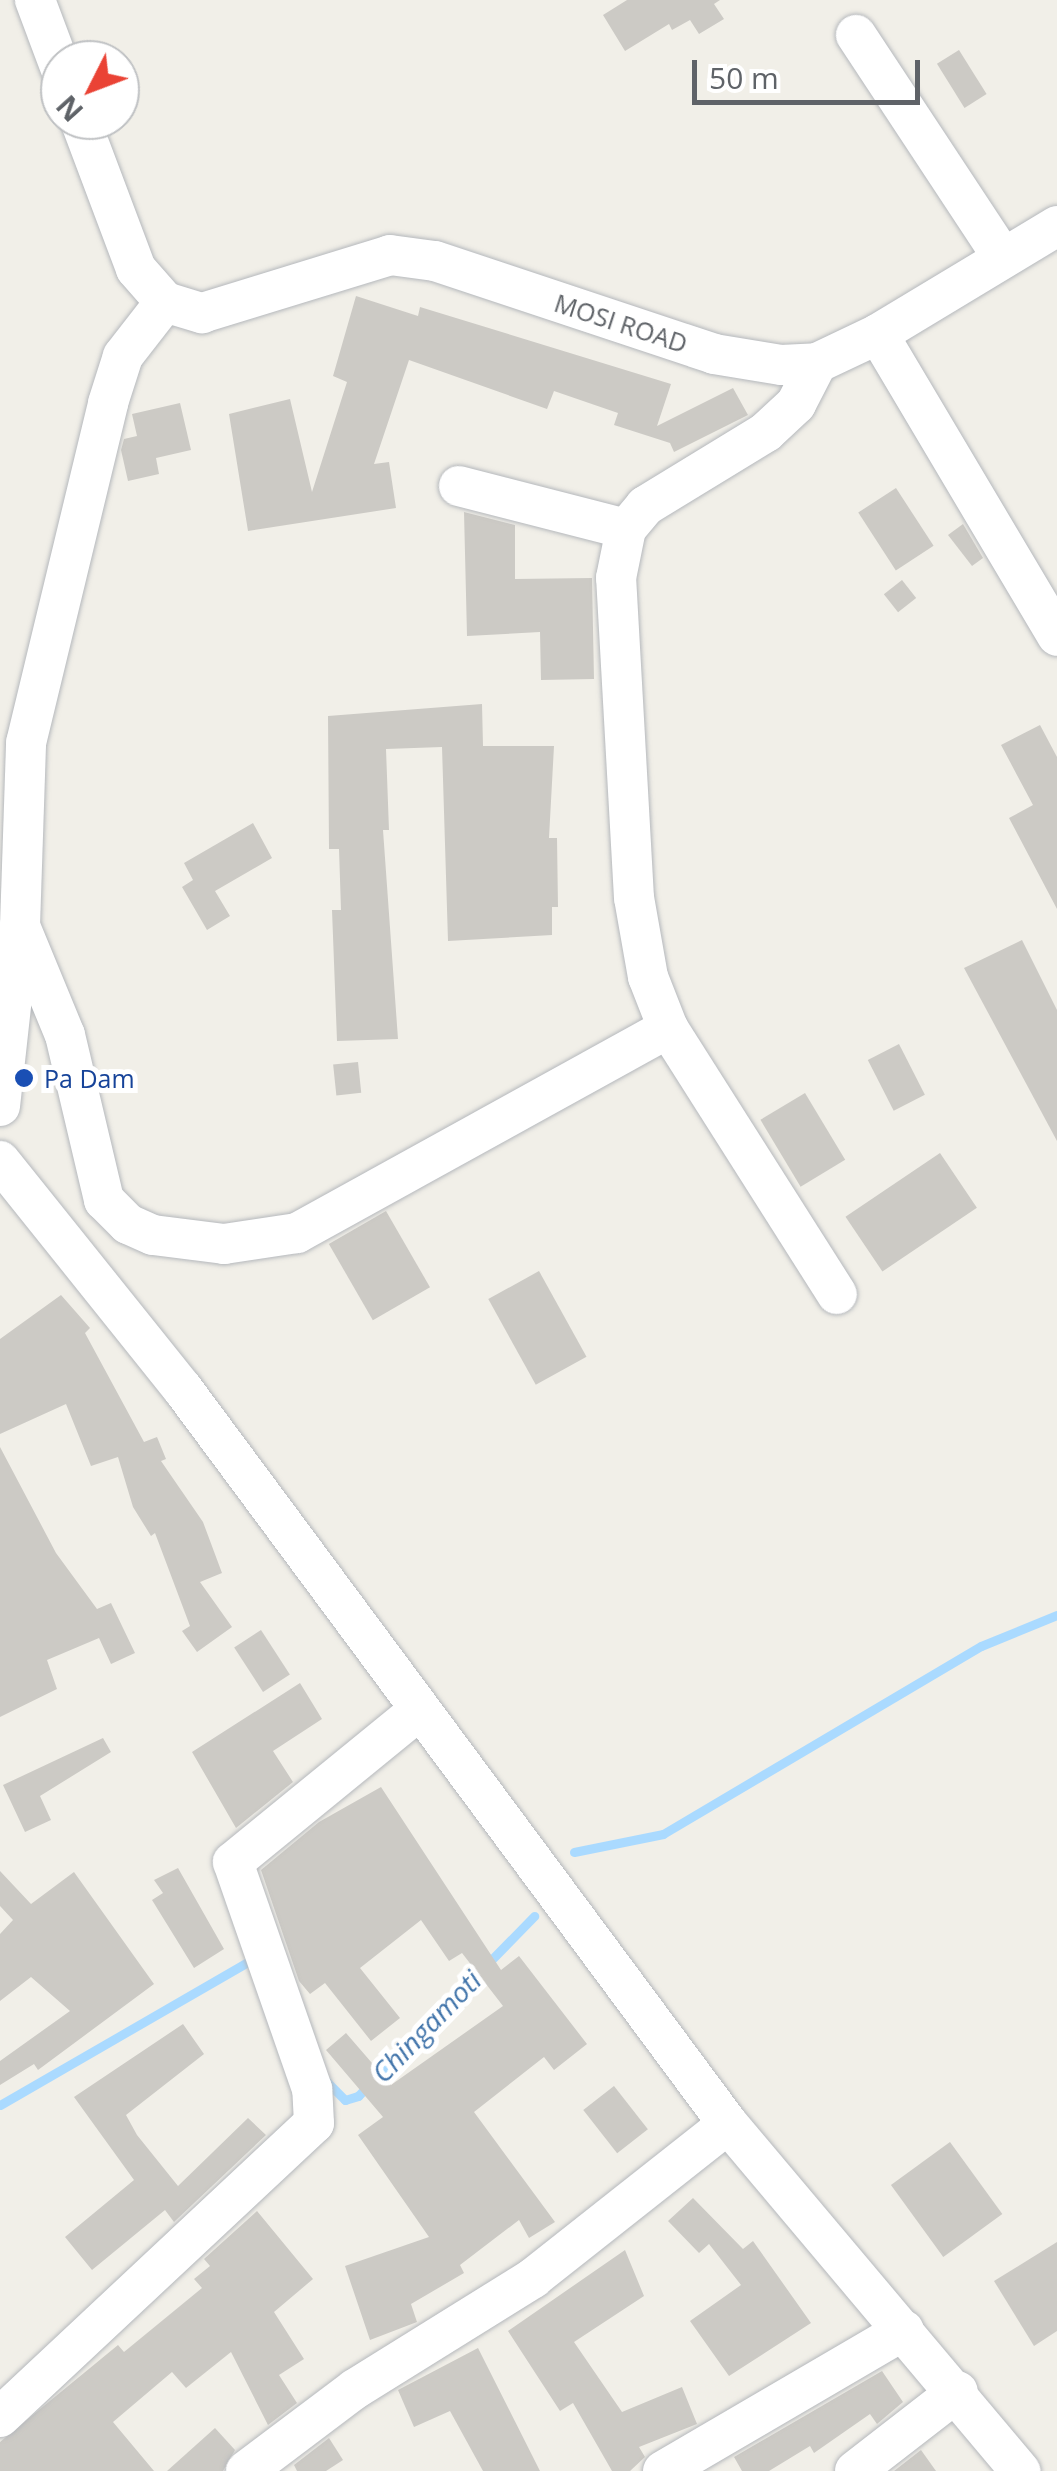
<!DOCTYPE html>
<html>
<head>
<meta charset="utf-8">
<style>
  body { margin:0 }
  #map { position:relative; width:1057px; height:2471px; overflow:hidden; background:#f1efe8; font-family:"Open Sans",sans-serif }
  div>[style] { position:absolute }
  .stream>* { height:9px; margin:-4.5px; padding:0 4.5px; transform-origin:4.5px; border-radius:4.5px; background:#aadaff }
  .building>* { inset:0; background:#cccac5; transform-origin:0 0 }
  .roads { filter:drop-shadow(0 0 2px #b5b8bc) drop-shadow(0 0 2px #b5b8bc) }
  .minor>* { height:40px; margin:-20px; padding:0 20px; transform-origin:20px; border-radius:20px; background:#fff }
  .dots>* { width:28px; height:28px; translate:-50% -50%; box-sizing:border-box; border:5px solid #fff; border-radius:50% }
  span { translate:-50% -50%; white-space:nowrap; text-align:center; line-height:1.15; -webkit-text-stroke:10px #fff; paint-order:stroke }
  .street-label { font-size:25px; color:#5f6368 }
  .transit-label { font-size:25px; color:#164399 }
  .left { translate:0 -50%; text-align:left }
  .water-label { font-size:28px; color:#4174aa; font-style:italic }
  .north { position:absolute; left:40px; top:40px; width:100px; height:100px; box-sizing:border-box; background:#fff; border:2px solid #bfc1c3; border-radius:50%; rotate:228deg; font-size:28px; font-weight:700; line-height:40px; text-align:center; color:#5f6368 }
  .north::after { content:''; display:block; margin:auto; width:35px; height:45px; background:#ea4335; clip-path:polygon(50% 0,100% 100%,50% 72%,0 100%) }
  .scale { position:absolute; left:692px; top:60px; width:228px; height:45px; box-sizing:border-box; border:5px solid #5f6368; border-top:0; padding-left:12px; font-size:30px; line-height:35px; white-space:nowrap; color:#5f6368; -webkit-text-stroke:8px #fff; paint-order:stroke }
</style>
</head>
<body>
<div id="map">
  <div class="stream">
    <div style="left:574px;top:1852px;width:91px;rotate:-11.4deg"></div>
    <div style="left:663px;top:1834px;width:369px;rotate:-30.6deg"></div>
    <div style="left:981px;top:1646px;width:82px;rotate:-22.2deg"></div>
    <div style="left:326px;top:2081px;width:27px;rotate:45deg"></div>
    <div style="left:345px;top:2100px;width:14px;rotate:-17deg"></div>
    <div style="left:358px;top:2096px;width:252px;rotate:-45.6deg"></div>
    <div style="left:0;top:2105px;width:290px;rotate:-30deg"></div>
  </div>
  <div class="building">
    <div style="clip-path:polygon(627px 0,720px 0,714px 4px,724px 19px,699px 34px,690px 20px,672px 30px,669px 24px,625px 51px,603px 15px)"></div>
    <div style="left:959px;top:50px;width:52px;height:26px;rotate:58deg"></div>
    <div style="clip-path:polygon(356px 296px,418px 316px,420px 307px,671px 384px,657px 426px,733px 388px,748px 415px,674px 452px,670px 443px,614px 425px,618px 413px,554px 391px,547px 409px,409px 360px,374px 464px,389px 462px,396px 508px,248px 531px,229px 414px,290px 399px,312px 492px,347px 382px,333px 376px)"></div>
    <div style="clip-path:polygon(180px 403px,191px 450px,156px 458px,159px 474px,128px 481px,121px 450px,124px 439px,137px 436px,132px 414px)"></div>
    <div style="left:896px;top:488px;width:69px;height:45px;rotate:57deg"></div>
    <div style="clip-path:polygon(464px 512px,515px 525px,515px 579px,592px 578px,594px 679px,541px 680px,540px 632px,467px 636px)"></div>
    <div style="clip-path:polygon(963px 524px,983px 558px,972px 566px,948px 535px)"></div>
    <div style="left:902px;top:580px;width:23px;height:23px;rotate:52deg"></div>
    <div style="clip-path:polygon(482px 704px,483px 746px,554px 746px,549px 838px,557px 838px,558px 907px,552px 907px,552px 935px,448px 941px,442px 747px,386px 749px,389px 830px,383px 830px,398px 1039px,337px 1041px,332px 910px,341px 910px,339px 849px,329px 849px,328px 716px)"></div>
    <div style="clip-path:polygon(1040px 725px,1057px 757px,1057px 909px,1009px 818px,1033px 805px,1001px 745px)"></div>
    <div style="clip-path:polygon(253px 823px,272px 858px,215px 891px,230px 916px,207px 930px,182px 887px,193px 880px,184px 863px)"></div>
    <div style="clip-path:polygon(1022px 940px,1057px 1010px,1057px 1141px,964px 968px)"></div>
    <div style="left:899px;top:1044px;width:57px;height:35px;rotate:63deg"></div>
    <div style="left:358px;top:1062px;width:31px;height:25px;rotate:84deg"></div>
    <div style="left:805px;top:1093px;width:78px;height:52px;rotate:59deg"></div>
    <div style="left:940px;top:1153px;width:66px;height:114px;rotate:56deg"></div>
    <div style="left:386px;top:1211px;width:88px;height:66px;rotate:60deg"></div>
    <div style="left:539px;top:1271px;width:98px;height:58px;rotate:61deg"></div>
    <div style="clip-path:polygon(61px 1295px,90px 1328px,85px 1333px,144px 1442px,157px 1437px,166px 1459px,161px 1461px,203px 1522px,222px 1573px,200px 1582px,232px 1627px,197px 1652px,182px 1631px,190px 1626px,155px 1533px,151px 1536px,133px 1507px,118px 1457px,91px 1466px,66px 1404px,0 1434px,0 1339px)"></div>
    <div style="clip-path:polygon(0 1447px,56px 1553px,97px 1609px,111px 1603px,135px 1653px,111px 1664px,99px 1638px,47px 1660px,57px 1689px,0 1717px)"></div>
    <div style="left:261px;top:1630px;width:53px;height:32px;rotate:57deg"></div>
    <div style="clip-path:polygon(300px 1683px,322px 1719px,273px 1751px,293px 1782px,236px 1828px,192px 1752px)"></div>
    <div style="clip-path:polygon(103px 1738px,111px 1752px,40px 1796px,51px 1820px,25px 1832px,3px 1785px)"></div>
    <div style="clip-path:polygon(381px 1787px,501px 1970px,519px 1956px,587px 2044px,554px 2070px,544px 2057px,474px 2112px,555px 2222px,529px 2238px,519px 2220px,460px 2265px,464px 2273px,411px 2304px,417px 2322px,370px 2340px,345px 2266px,429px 2237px,358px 2135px,383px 2117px,326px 2050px,346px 2033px,391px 2085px,503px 2006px,462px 1953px,449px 1961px,421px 1920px,360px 1968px,400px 2018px,371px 2041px,325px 1983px,310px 1994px,299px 1981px,261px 1870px,319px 1822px)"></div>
    <div style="clip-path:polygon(178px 1868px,224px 1949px,194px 1968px,152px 1900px,163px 1893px,154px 1880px)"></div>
    <div style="clip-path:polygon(0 1871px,31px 1904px,74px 1872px,154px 1984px,38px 2070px,34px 2064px,0 2085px,0 2061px,70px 2011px,31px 1977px,0 2001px,0 1934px,13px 1920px,0 1906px)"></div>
    <div style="clip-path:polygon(183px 2024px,204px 2054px,126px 2115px,137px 2135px,178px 2186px,248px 2118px,266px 2135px,174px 2222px,165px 2210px,92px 2270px,65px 2237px,134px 2180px,74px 2097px)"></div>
    <div style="left:614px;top:2086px;width:55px;height:39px;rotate:52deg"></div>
    <div style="left:950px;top:2142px;width:89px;height:73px;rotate:54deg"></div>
    <div style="clip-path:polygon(693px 2198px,743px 2249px,753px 2241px,811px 2323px,729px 2376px,690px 2321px,741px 2285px,709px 2244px,699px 2253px,668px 2221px)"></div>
    <div style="clip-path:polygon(257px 2211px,313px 2279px,274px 2312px,304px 2359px,279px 2375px,297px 2403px,268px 2425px,231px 2352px,186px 2388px,172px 2372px,113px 2422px,154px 2471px,0 2471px,0 2442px,118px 2345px,124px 2352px,202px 2288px,194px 2279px,210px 2266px,204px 2259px)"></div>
    <div style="clip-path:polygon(1057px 2242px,1057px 2331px,1034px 2346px,994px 2281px)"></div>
    <div style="clip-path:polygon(625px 2250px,644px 2296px,574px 2342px,622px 2412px,682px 2387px,697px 2424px,639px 2447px,645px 2457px,630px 2471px,612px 2471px,573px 2403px,560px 2411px,508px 2331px)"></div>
    <div style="clip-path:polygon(478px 2348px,540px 2471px,483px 2471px,450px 2411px,414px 2427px,398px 2390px)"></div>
    <div style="clip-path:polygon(882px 2371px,903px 2402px,877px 2424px,870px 2414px,814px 2453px,810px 2446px,769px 2471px,742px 2471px,734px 2457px)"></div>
    <div style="clip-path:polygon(215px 2428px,235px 2450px,223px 2471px,167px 2471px)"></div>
    <div style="clip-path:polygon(329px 2438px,343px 2460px,326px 2471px,297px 2471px,294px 2465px)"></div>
    <div style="clip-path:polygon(921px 2450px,936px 2471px,894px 2471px)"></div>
  </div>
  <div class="roads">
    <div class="minor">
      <div style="left:35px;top:0;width:72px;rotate:69.5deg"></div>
      <div style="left:856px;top:35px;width:267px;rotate:56.6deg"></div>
      <div style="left:80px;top:120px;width:159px;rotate:69.4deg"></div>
      <div style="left:136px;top:269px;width:44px;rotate:48.7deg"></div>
      <div style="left:165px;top:302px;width:39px;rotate:17deg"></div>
      <div style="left:202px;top:313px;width:197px;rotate:-17.1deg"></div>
      <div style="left:390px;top:255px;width:45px;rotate:7.6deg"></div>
      <div style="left:435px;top:261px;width:294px;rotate:18.4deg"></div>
      <div style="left:714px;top:354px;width:68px;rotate:9.3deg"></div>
      <div style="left:781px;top:365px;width:36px;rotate:-3deg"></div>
      <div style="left:817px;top:363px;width:68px;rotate:-25.4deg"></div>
      <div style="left:878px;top:334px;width:209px;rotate:-31.1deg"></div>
      <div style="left:878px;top:334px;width:351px;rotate:59.3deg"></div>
      <div style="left:459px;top:486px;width:172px;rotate:14.4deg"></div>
      <div style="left:20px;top:926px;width:118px;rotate:67.6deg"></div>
      <div style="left:65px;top:1035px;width:170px;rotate:76.7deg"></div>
      <div style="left:104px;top:1200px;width:34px;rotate:45deg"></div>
      <div style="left:128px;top:1224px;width:27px;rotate:24deg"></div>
      <div style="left:153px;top:1235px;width:72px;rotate:7.2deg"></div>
      <div style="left:224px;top:1244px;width:74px;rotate:-8.6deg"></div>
      <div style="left:297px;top:1233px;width:424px;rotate:-28.9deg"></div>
      <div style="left:668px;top:1028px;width:55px;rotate:-111.4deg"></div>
      <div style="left:648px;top:977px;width:80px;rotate:-100deg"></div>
      <div style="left:634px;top:898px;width:321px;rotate:-93.2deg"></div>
      <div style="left:616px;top:578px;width:50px;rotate:-78.5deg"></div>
      <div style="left:626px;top:529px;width:30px;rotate:-50deg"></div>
      <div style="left:645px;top:506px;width:142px;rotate:-31.4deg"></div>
      <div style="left:766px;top:432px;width:41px;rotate:-43deg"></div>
      <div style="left:796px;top:404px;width:46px;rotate:-62.9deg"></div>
      <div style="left:668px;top:1028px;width:315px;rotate:57.6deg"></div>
      <div style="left:0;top:1106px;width:181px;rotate:-83.7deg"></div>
      <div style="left:20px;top:926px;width:183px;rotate:-88.1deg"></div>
      <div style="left:26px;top:743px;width:350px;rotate:-76.4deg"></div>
      <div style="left:108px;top:403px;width:49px;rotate:-72.3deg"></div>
      <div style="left:123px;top:356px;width:68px;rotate:-52.1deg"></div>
      <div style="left:0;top:1161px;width:291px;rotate:51.3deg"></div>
      <div style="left:182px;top:1388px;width:916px;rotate:53.43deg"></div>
      <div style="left:728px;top:2124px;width:454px;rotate:49.9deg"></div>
      <div style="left:0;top:2417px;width:430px;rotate:-43.1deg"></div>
      <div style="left:314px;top:2123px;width:34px;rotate:-93deg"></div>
      <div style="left:312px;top:2089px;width:240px;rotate:-109.2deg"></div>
      <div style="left:233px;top:1862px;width:239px;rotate:-39.2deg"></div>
      <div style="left:246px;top:2471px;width:136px;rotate:-37deg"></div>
      <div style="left:355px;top:2389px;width:210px;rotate:-31.9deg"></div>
      <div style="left:533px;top:2278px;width:248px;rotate:-38.3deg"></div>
      <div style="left:663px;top:2471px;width:279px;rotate:-30.3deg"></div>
      <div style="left:855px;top:2471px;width:130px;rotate:-37.8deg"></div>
    </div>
  </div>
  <div class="dots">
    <div style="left:24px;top:1078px;background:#1a4fb4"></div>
  </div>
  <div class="street-label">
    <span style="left:621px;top:323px;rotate:18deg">MOSI ROAD</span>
  </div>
  <div class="transit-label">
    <span class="left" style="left:44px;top:1078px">Pa Dam</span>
  </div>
  <div class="water-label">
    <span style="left:426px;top:2026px;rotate:-46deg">Chingamoti</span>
  </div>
  <div class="north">N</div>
  <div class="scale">50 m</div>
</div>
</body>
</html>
